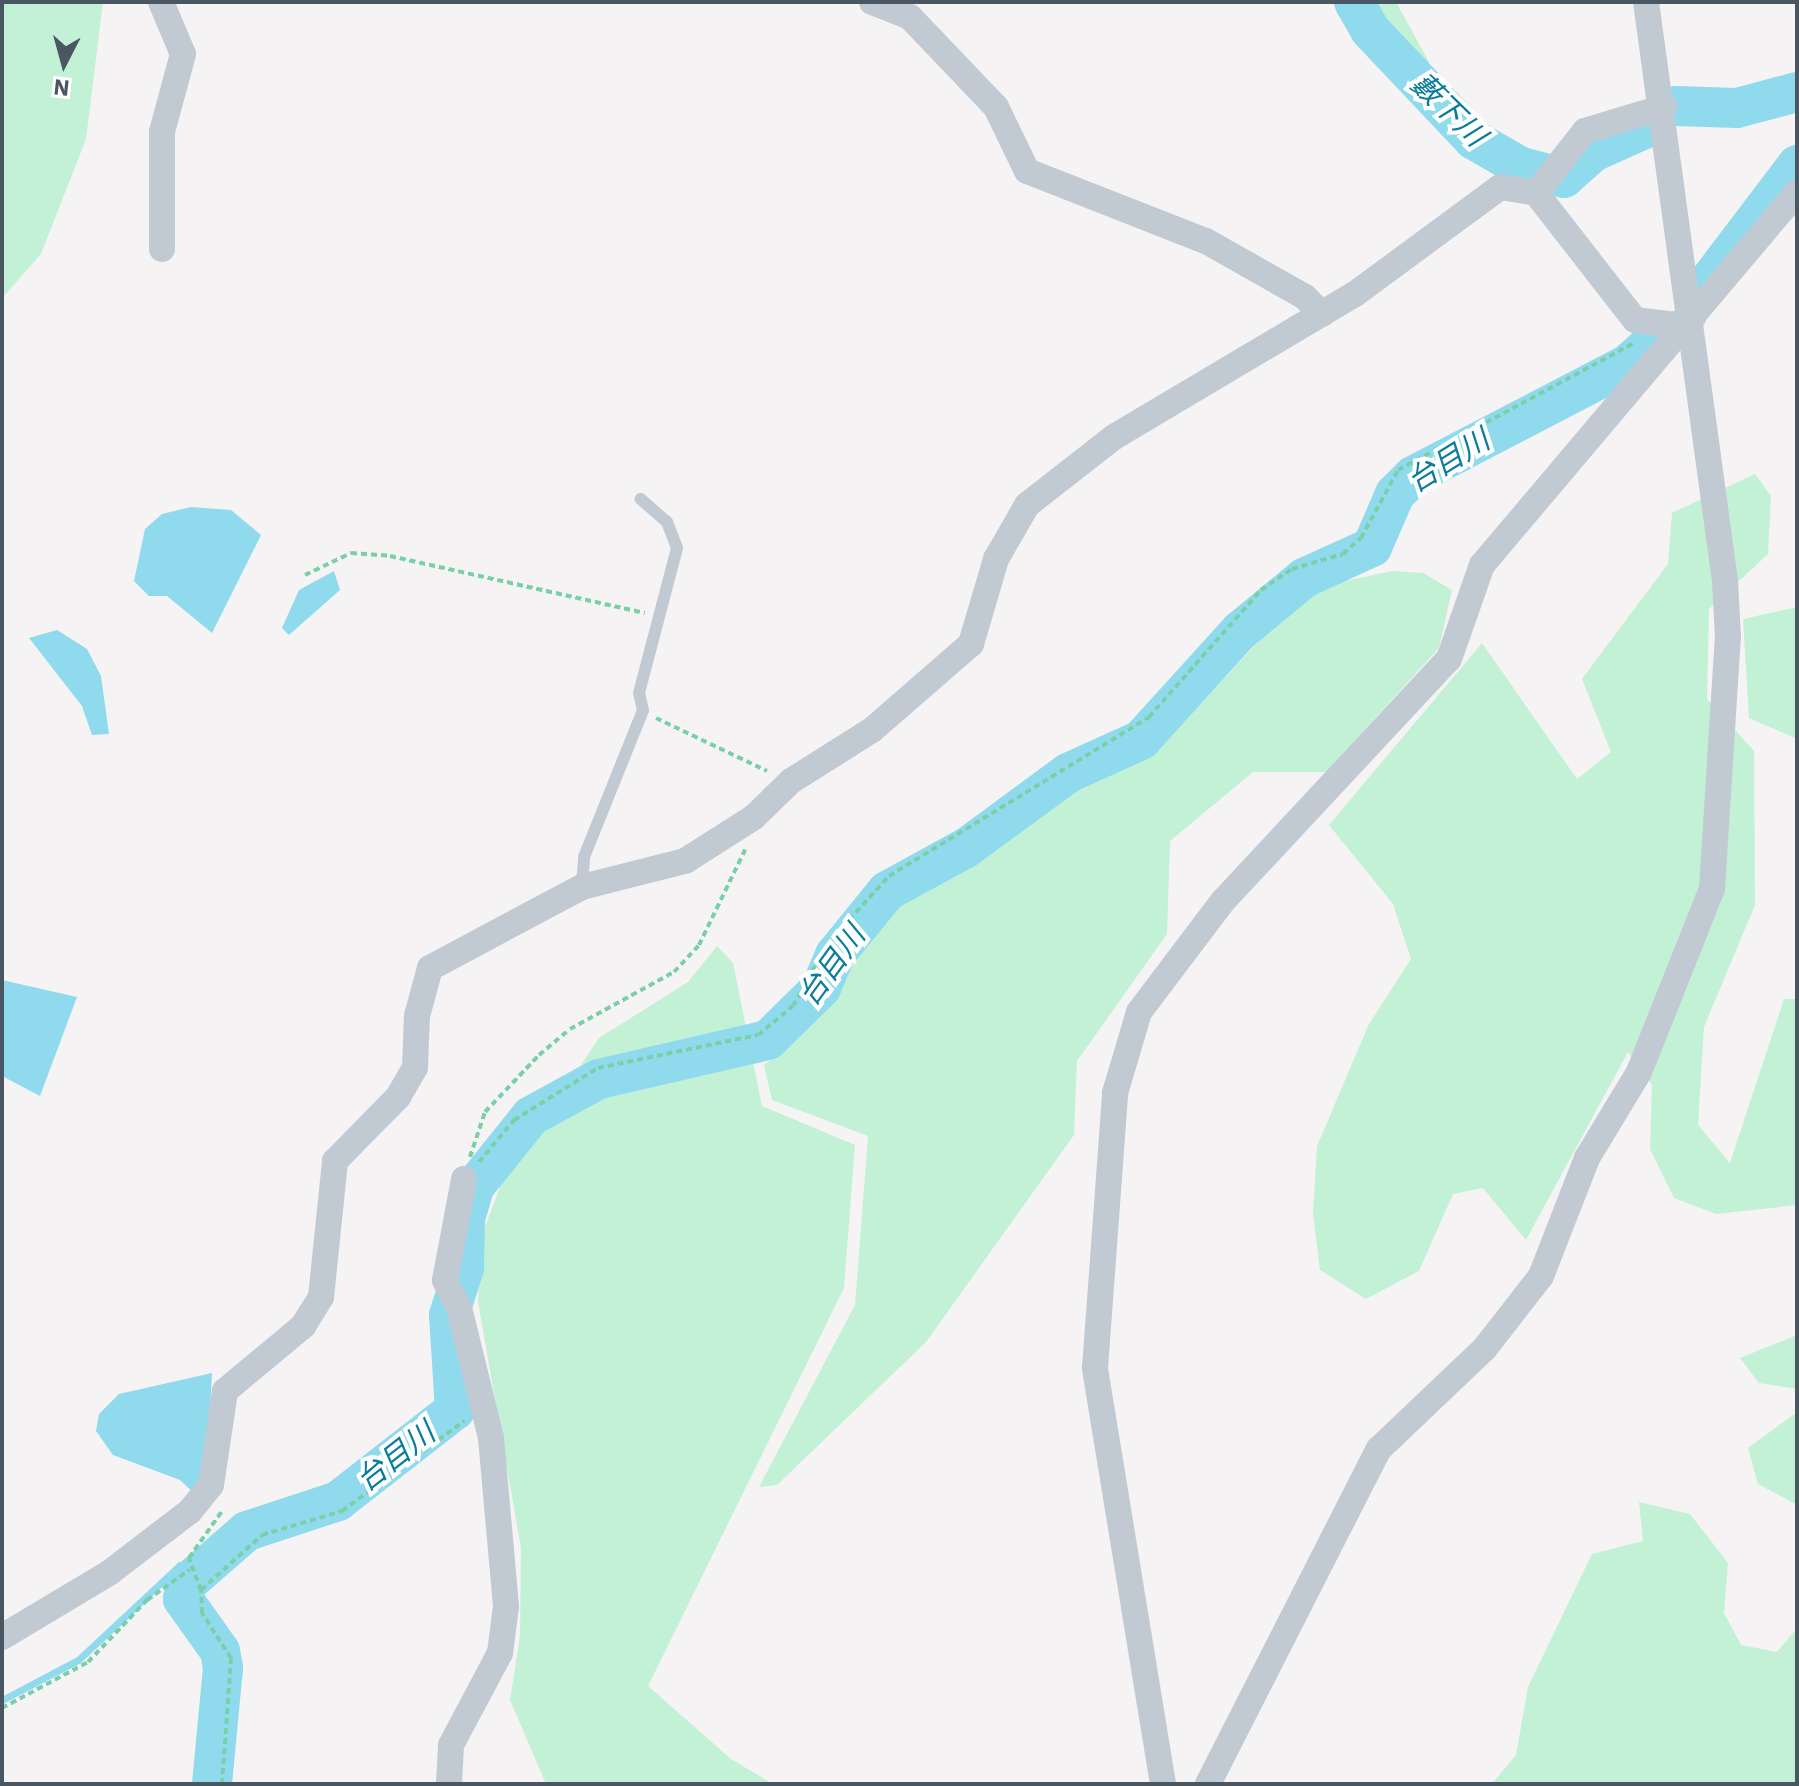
<!DOCTYPE html>
<html>
<head>
<meta charset="utf-8">
<style>
  body { margin:0 }
  #map { position:relative; width:1799px; height:1786px; overflow:hidden; background:#f5f3f3; font-family:"IBM Plex Sans","Noto Sans JP",sans-serif }
  div>[style] { position:absolute }
  .green>* { inset:0; background:#c3f1d5 }
  .water>* { inset:0; background:#90daee }
  .stream>* { height:7px; margin:-3.5px; padding:0 3.5px; transform-origin:3.5px; border-radius:3.5px; background:#90daee }
  .river>* { height:40px; margin:-20px; padding:0 20px; transform-origin:20px; border-radius:20px; background:#90daee }
  .path>* { height:4px; margin-top:-2px; transform-origin:0; background:repeating-linear-gradient(90deg,#7ad0a6 0 6px,transparent 0 10px) }
  .lane>* { height:12px; margin:-6px; padding:0 6px; transform-origin:6px; border-radius:6px; background:#c1cad2 }
  .street>* { height:26px; margin:-13px; padding:0 13px; transform-origin:13px; border-radius:13px; background:#c1cad2 }
  span { translate:-50% -50%; white-space:nowrap; text-align:center; line-height:1.15; -webkit-text-stroke:8px #fff; paint-order:stroke }
  .water-label { font-size:30px; color:#0c7c9b; font-style:italic }
  .frame { position:absolute; inset:0; border:4px solid #4a5661; pointer-events:none }
  .north { position:absolute; left:24px; top:24px; width:80px; height:80px; -webkit-text-stroke:6px #fff; paint-order:stroke; rotate:186deg; font-size:22px; font-weight:700; line-height:32px; text-align:center; color:#4a5661 }
  .north::after { content:''; display:block; margin:auto; width:28px; height:36px; background:#4a5661; clip-path:polygon(50% 0,100% 100%,50% 72%,0 100%) }
</style>
</head>
<body>
<div id="map">
  <div class="green">
    <div style="clip-path:polygon(2px 2px,103px 2px,86px 139px,41px 254px,2px 298px)"></div>
    <div style="clip-path:polygon(1367px 2px,1396px 2px,1429px 62px,1423px 74px)"></div>
    <div style="clip-path:polygon(1755px 474px,1771px 496px,1768px 554px,1709px 609px,1707px 699px,1754px 751px,1755px 905px,1704px 1027px,1698px 1125px,1730px 1163px,1784px 999px,1797px 999px,1797px 1205px,1716px 1214px,1674px 1198px,1650px 1149px,1652px 1085px,1628px 1052px,1526px 1240px,1483px 1188px,1453px 1194px,1419px 1271px,1366px 1299px,1320px 1270px,1313px 1213px,1317px 1146px,1369px 1024px,1411px 959px,1393px 904px,1329px 825px,1482px 643px,1577px 779px,1611px 752px,1582px 679px,1668px 564px,1672px 513px)"></div>
    <div style="clip-path:polygon(1392px 571px,1423px 573px,1452px 590px,1439px 648px,1326px 772px,1253px 772px,1170px 841px,1167px 934px,1077px 1061px,1074px 1135px,926px 1342px,777px 1485px,759px 1487px,855px 1305px,868px 1136px,772px 1100px,764px 1065px,812px 1025px,891px 911px,1066px 796px,1160px 748px,1281px 617px,1331px 584px)"></div>
    <div style="clip-path:polygon(1797px 607px,1797px 739px,1749px 718px,1743px 619px)"></div>
    <div style="clip-path:polygon(717px 946px,733px 963px,762px 1106px,855px 1145px,844px 1288px,648px 1686px,731px 1759px,773px 1784px,546px 1784px,510px 1700px,520px 1636px,521px 1548px,478px 1302px,482px 1235px,501px 1184px,599px 1038px,688px 982px)"></div>
    <div style="clip-path:polygon(1797px 1335px,1797px 1389px,1759px 1383px,1740px 1358px)"></div>
    <div style="clip-path:polygon(1797px 1412px,1797px 1505px,1758px 1484px,1748px 1448px)"></div>
    <div style="clip-path:polygon(1639px 1502px,1690px 1514px,1728px 1563px,1724px 1613px,1741px 1645px,1777px 1652px,1797px 1628px,1797px 1784px,1492px 1784px,1516px 1755px,1528px 1687px,1592px 1554px,1643px 1541px)"></div>
  </div>
  <div class="water">
    <div style="clip-path:polygon(191px 507px,231px 510px,261px 535px,212px 633px,167px 596px,149px 596px,134px 581px,145px 529px,162px 514px)"></div>
    <div style="clip-path:polygon(334px 571px,340px 590px,289px 635px,282px 628px,299px 590px)"></div>
    <div style="clip-path:polygon(57px 630px,87px 649px,101px 676px,109px 734px,92px 735px,82px 706px,29px 638px)"></div>
    <div style="clip-path:polygon(2px 980px,77px 997px,40px 1096px,2px 1076px)"></div>
    <div style="clip-path:polygon(212px 1373px,207px 1472px,196px 1495px,180px 1480px,113px 1455px,96px 1431px,99px 1414px,119px 1394px)"></div>
  </div>
  <div class="stream">
    <div style="left:2px;top:1700px;width:86px;rotate:-27.8deg"></div>
    <div style="left:78px;top:1660px;width:139px;rotate:-43deg"></div>
    <div style="left:180px;top:1565px;width:25px;rotate:7deg"></div>
  </div>
  <div class="river">
    <div style="left:1354px;top:2px;width:32px;rotate:60deg"></div>
    <div style="left:1370px;top:30px;width:151px;rotate:46.6deg"></div>
    <div style="left:1474px;top:140px;width:54px;rotate:29.9deg"></div>
    <div style="left:1521px;top:167px;width:44px;rotate:14.3deg"></div>
    <div style="left:1564px;top:178px;width:39px;rotate:-42deg"></div>
    <div style="left:1593px;top:152px;width:64px;rotate:-24.1deg"></div>
    <div style="left:1676px;top:106px;width:61px;rotate:1.9deg"></div>
    <div style="left:1737px;top:108px;width:62px;rotate:-14.9deg"></div>
    <div style="left:1703px;top:289px;width:156px;rotate:-52.8deg"></div>
    <div style="left:212px;top:1784px;width:117px;rotate:-84.6deg"></div>
    <div style="left:223px;top:1668px;width:17px;rotate:-100deg"></div>
    <div style="left:220px;top:1651px;width:64px;rotate:-125.4deg"></div>
    <div style="left:183px;top:1599px;width:14px;rotate:-82deg"></div>
    <div style="left:185px;top:1585px;width:82px;rotate:-41.1deg"></div>
    <div style="left:247px;top:1531px;width:96px;rotate:-18.2deg"></div>
    <div style="left:338px;top:1501px;width:148px;rotate:-37.9deg"></div>
    <div style="left:455px;top:1410px;width:95px;rotate:-93.6deg"></div>
    <div style="left:449px;top:1315px;width:49px;rotate:-72.3deg"></div>
    <div style="left:464px;top:1268px;width:49px;rotate:-88.8deg"></div>
    <div style="left:465px;top:1219px;width:33px;rotate:-74deg"></div>
    <div style="left:474px;top:1187px;width:91px;rotate:-51.2deg"></div>
    <div style="left:531px;top:1116px;width:77px;rotate:-28.6deg"></div>
    <div style="left:599px;top:1079px;width:173px;rotate:-13deg"></div>
    <div style="left:768px;top:1040px;width:74px;rotate:-44.5deg"></div>
    <div style="left:821px;top:988px;width:36px;rotate:-67deg"></div>
    <div style="left:835px;top:955px;width:82px;rotate:-50.9deg"></div>
    <div style="left:887px;top:891px;width:90px;rotate:-28.6deg"></div>
    <div style="left:966px;top:848px;width:127px;rotate:-36.3deg"></div>
    <div style="left:1068px;top:773px;width:80px;rotate:-24.3deg"></div>
    <div style="left:1141px;top:740px;width:147px;rotate:-47.8deg"></div>
    <div style="left:1240px;top:631px;width:83px;rotate:-39.6deg"></div>
    <div style="left:1304px;top:578px;width:75px;rotate:-24.5deg"></div>
    <div style="left:1372px;top:547px;width:58px;rotate:-66.5deg"></div>
    <div style="left:1395px;top:494px;width:25px;rotate:-45deg"></div>
    <div style="left:1413px;top:476px;width:242px;rotate:-27.5deg"></div>
    <div style="left:1628px;top:364px;width:42px;rotate:-42.1deg"></div>
  </div>
  <div class="path">
    <div style="left:305px;top:575px;width:51px;rotate:-25.6deg"></div>
    <div style="left:351px;top:553px;width:39px;rotate:4deg"></div>
    <div style="left:390px;top:556px;width:261px;rotate:12.6deg"></div>
    <div style="left:656px;top:718px;width:123px;rotate:25.5deg"></div>
    <div style="left:470px;top:1157px;width:47px;rotate:-71.6deg"></div>
    <div style="left:485px;top:1112px;width:79px;rotate:-46.5deg"></div>
    <div style="left:539px;top:1055px;width:40px;rotate:-40deg"></div>
    <div style="left:570px;top:1029px;width:119px;rotate:-28.7deg"></div>
    <div style="left:674px;top:972px;width:37px;rotate:-47deg"></div>
    <div style="left:699px;top:945px;width:106px;rotate:-64.2deg"></div>
    <div style="left:479px;top:1162px;width:55px;rotate:-50.2deg"></div>
    <div style="left:514px;top:1120px;width:99px;rotate:-31.8deg"></div>
    <div style="left:598px;top:1068px;width:163px;rotate:-11.7deg"></div>
    <div style="left:758px;top:1035px;width:45px;rotate:-39.6deg"></div>
    <div style="left:793px;top:1006px;width:73px;rotate:-60.6deg"></div>
    <div style="left:829px;top:942px;width:89px;rotate:-47.7deg"></div>
    <div style="left:889px;top:876px;width:305px;rotate:-31.4deg"></div>
    <div style="left:1149px;top:717px;width:169px;rotate:-48.6deg"></div>
    <div style="left:1261px;top:590px;width:37px;rotate:-34deg"></div>
    <div style="left:1292px;top:569px;width:53px;rotate:-16.4deg"></div>
    <div style="left:1343px;top:554px;width:24px;rotate:-42deg"></div>
    <div style="left:1361px;top:538px;width:77px;rotate:-61.4deg"></div>
    <div style="left:1398px;top:470px;width:268px;rotate:-28.3deg"></div>
    <div style="left:201px;top:1590px;width:34px;rotate:-111deg"></div>
    <div style="left:189px;top:1558px;width:57px;rotate:-54.9deg"></div>
    <div style="left:2px;top:1708px;width:98px;rotate:-28.1deg"></div>
    <div style="left:88px;top:1662px;width:86px;rotate:-46.4deg"></div>
    <div style="left:147px;top:1600px;width:52px;rotate:-35.5deg"></div>
    <div style="left:222px;top:1784px;width:126px;rotate:-85.9deg"></div>
    <div style="left:231px;top:1658px;width:54px;rotate:-122.8deg"></div>
    <div style="left:202px;top:1613px;width:23px;rotate:-92deg"></div>
    <div style="left:201px;top:1590px;width:82px;rotate:-42deg"></div>
    <div style="left:262px;top:1535px;width:84px;rotate:-16.7deg"></div>
    <div style="left:342px;top:1511px;width:152px;rotate:-36.4deg"></div>
  </div>
  <div class="lane">
    <div style="left:582px;top:887px;width:30px;rotate:-86deg"></div>
    <div style="left:584px;top:857px;width:158px;rotate:-68.1deg"></div>
    <div style="left:643px;top:710px;width:17px;rotate:-103deg"></div>
    <div style="left:639px;top:693px;width:150px;rotate:-75.3deg"></div>
    <div style="left:677px;top:548px;width:28px;rotate:-111deg"></div>
    <div style="left:667px;top:522px;width:35px;rotate:-139deg"></div>
  </div>
  <div class="street">
    <div style="left:161px;top:2px;width:56px;rotate:67.1deg"></div>
    <div style="left:183px;top:54px;width:81px;rotate:105.1deg"></div>
    <div style="left:162px;top:132px;width:117px;rotate:90deg"></div>
    <div style="left:872px;top:2px;width:41px;rotate:21.5deg"></div>
    <div style="left:910px;top:17px;width:124px;rotate:46.3deg"></div>
    <div style="left:996px;top:107px;width:71px;rotate:64.2deg"></div>
    <div style="left:1027px;top:171px;width:192px;rotate:21.4deg"></div>
    <div style="left:1206px;top:241px;width:114px;rotate:29.5deg"></div>
    <div style="left:1305px;top:297px;width:24px;rotate:45deg"></div>
    <div style="left:1536px;top:193px;width:79px;rotate:-51.7deg"></div>
    <div style="left:1585px;top:131px;width:83px;rotate:-16.9deg"></div>
    <div style="left:2px;top:1637px;width:125px;rotate:-30.9deg"></div>
    <div style="left:109px;top:1573px;width:102px;rotate:-37.4deg"></div>
    <div style="left:190px;top:1511px;width:33px;rotate:-51deg"></div>
    <div style="left:211px;top:1485px;width:95px;rotate:-81.5deg"></div>
    <div style="left:225px;top:1391px;width:102px;rotate:-39.8deg"></div>
    <div style="left:303px;top:1326px;width:34px;rotate:-58deg"></div>
    <div style="left:321px;top:1297px;width:137px;rotate:-84.1deg"></div>
    <div style="left:335px;top:1161px;width:90px;rotate:-45.5deg"></div>
    <div style="left:398px;top:1097px;width:34px;rotate:-60deg"></div>
    <div style="left:415px;top:1067px;width:51px;rotate:-87.8deg"></div>
    <div style="left:417px;top:1016px;width:50px;rotate:-74.8deg"></div>
    <div style="left:430px;top:968px;width:172px;rotate:-28.1deg"></div>
    <div style="left:582px;top:887px;width:106px;rotate:-14.2deg"></div>
    <div style="left:685px;top:861px;width:82px;rotate:-32.5deg"></div>
    <div style="left:754px;top:817px;width:52px;rotate:-44.2deg"></div>
    <div style="left:791px;top:781px;width:96px;rotate:-32.2deg"></div>
    <div style="left:872px;top:730px;width:131px;rotate:-41deg"></div>
    <div style="left:971px;top:644px;width:89px;rotate:-73.6deg"></div>
    <div style="left:996px;top:559px;width:62px;rotate:-60.1deg"></div>
    <div style="left:1027px;top:505px;width:110px;rotate:-38deg"></div>
    <div style="left:1114px;top:437px;width:280px;rotate:-30.7deg"></div>
    <div style="left:1355px;top:294px;width:180px;rotate:-36.4deg"></div>
    <div style="left:1500px;top:187px;width:36px;rotate:9deg"></div>
    <div style="left:1536px;top:193px;width:161px;rotate:52.1deg"></div>
    <div style="left:1635px;top:320px;width:39px;rotate:7deg"></div>
    <div style="left:1674px;top:325px;width:21px;rotate:-23deg"></div>
    <div style="left:449px;top:1784px;width:39px;rotate:-87deg"></div>
    <div style="left:451px;top:1745px;width:104px;rotate:-62deg"></div>
    <div style="left:500px;top:1653px;width:47px;rotate:-82.7deg"></div>
    <div style="left:506px;top:1606px;width:169px;rotate:-95.1deg"></div>
    <div style="left:491px;top:1438px;width:134px;rotate:-103.8deg"></div>
    <div style="left:459px;top:1308px;width:31px;rotate:-117deg"></div>
    <div style="left:445px;top:1280px;width:103px;rotate:-79.3deg"></div>
    <div style="left:1163px;top:1784px;width:422px;rotate:-99.3deg"></div>
    <div style="left:1095px;top:1368px;width:276px;rotate:-85.8deg"></div>
    <div style="left:1115px;top:1093px;width:84px;rotate:-73.5deg"></div>
    <div style="left:1139px;top:1012px;width:139px;rotate:-52.9deg"></div>
    <div style="left:1223px;top:901px;width:331px;rotate:-47deg"></div>
    <div style="left:1449px;top:659px;width:100px;rotate:-70.7deg"></div>
    <div style="left:1482px;top:565px;width:488px;rotate:-49.8deg"></div>
    <div style="left:1208px;top:1784px;width:376px;rotate:-63deg"></div>
    <div style="left:1379px;top:1449px;width:146px;rotate:-43.6deg"></div>
    <div style="left:1485px;top:1348px;width:91px;rotate:-52.1deg"></div>
    <div style="left:1541px;top:1276px;width:127px;rotate:-68.7deg"></div>
    <div style="left:1587px;top:1158px;width:100px;rotate:-58.8deg"></div>
    <div style="left:1639px;top:1072px;width:197px;rotate:-68.3deg"></div>
    <div style="left:1712px;top:889px;width:253px;rotate:-86.4deg"></div>
    <div style="left:1728px;top:637px;width:56px;rotate:-93.1deg"></div>
    <div style="left:1725px;top:581px;width:584px;rotate:-97.77deg"></div>
  </div>
  <div class="water-label">
    <span style="left:1449px;top:109px;rotate:44deg">藪下川</span>
    <span style="left:1448px;top:460px;rotate:-32deg">台目川</span>
    <span style="left:831px;top:965px;rotate:-54deg">台目川</span>
    <span style="left:395px;top:1456px;rotate:-38deg">台目川</span>
  </div>
  <div class="frame"></div>
  <div class="north">N</div>
</div>
</body>
</html>
